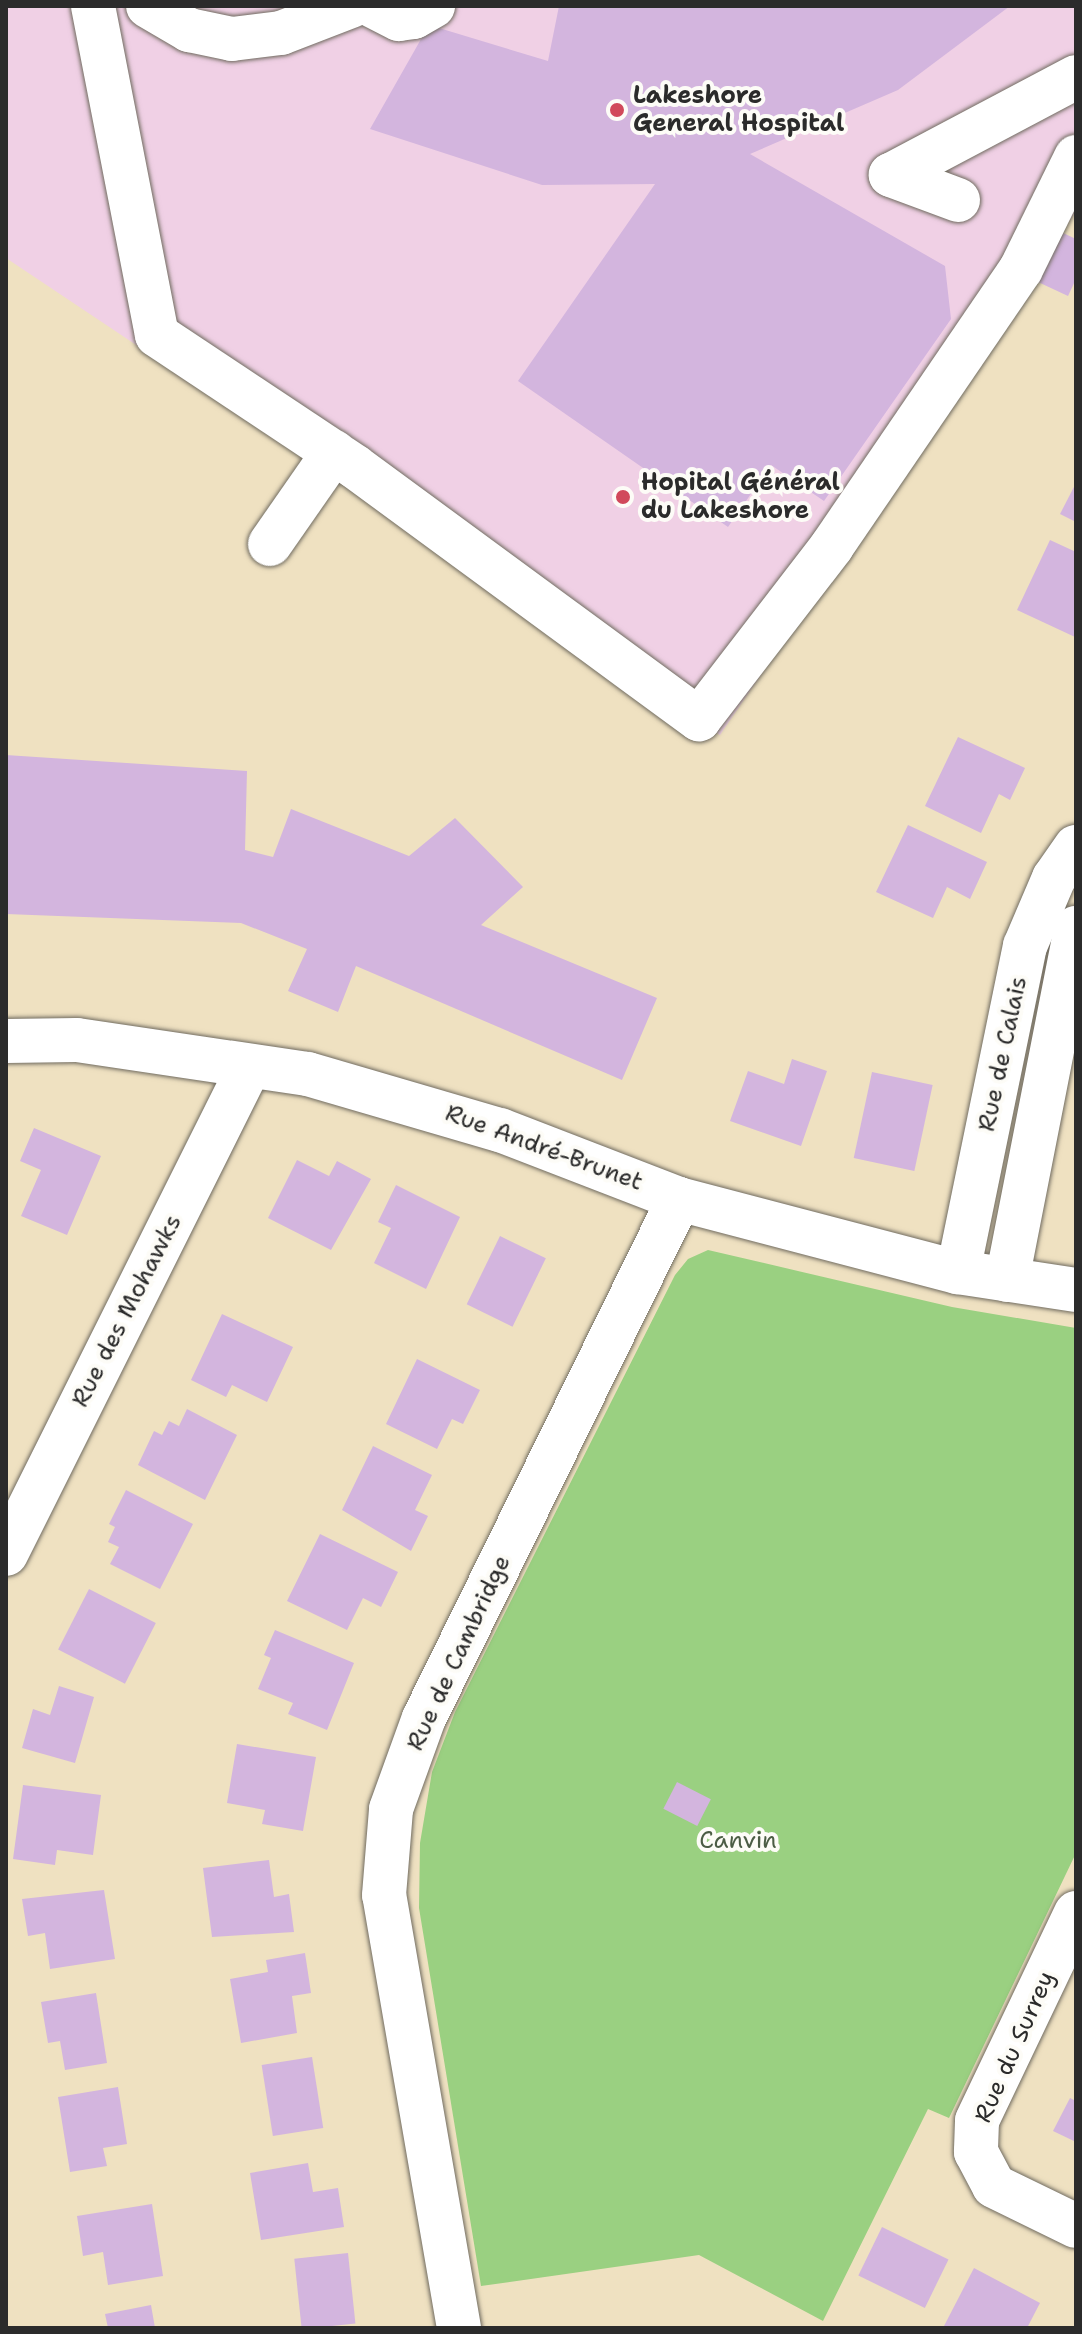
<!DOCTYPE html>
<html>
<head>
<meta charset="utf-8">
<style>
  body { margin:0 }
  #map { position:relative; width:1082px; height:2334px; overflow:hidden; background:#efe1c1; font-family:"Shantell Sans",sans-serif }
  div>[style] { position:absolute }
  .built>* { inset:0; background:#f0d0e5 }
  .green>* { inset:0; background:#9ad081 }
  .building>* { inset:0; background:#d3b5de; transform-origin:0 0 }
  .roads { filter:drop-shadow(0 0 2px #706b60) drop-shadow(0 0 2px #706b60) }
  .minor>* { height:44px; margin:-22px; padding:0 22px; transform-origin:22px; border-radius:22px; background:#fff }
  .dots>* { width:22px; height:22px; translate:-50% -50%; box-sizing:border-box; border:4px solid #fdfcf7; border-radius:50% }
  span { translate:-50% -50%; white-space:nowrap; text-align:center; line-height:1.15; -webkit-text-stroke:8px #fdfcf7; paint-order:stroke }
  .poi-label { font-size:24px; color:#2b2b2b; font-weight:700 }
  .left { translate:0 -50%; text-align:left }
  .street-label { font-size:24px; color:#2b2b2b }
  .park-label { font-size:24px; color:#4c5d45 }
  .frame { position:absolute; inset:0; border:8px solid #2b2b2b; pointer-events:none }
</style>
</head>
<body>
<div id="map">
  <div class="built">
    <div style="clip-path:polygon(6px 6px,1076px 6px,1076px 211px,720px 735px,6px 258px)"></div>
  </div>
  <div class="green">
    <div style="clip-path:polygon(708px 1250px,952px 1307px,1076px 1328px,1076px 1853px,949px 2118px,928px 2109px,823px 2321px,699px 2255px,481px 2286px,419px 1908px,420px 1843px,432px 1772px,455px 1712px,675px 1275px,688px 1259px)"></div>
  </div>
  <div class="building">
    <div style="clip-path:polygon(559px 6px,1010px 6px,898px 90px,750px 154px,945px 266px,951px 319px,824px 501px,771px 465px,728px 527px,518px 381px,655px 184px,542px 185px,370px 129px,429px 25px,548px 61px)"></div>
    <div style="clip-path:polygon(1061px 232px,1076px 239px,1076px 279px,1068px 296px,1038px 282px)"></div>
    <div style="clip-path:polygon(1076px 483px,1076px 522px,1060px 514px)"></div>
    <div style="clip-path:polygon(1050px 540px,1076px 552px,1075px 637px,1017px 610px)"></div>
    <div style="clip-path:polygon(958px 737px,1025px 768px,1010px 800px,999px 794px,981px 833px,925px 806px)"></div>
    <div style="clip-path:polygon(6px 755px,247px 771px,245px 850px,273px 857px,291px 809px,409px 856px,455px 818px,523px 887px,481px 925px,657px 998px,622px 1080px,356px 966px,338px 1012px,288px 991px,307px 949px,241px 923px,6px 914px)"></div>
    <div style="clip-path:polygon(908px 825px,987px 862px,970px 899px,947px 887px,933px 918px,876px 892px)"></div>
    <div style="clip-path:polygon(792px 1059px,827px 1071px,801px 1146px,730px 1121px,748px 1071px,784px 1084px)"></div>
    <div style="left:872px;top:1072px;width:62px;height:88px;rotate:12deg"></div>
    <div style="clip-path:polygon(34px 1128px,101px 1156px,67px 1235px,21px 1216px,41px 1170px,20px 1161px)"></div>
    <div style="clip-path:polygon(297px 1160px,329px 1176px,337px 1161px,371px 1179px,331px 1250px,268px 1218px)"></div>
    <div style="clip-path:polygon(396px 1185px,460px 1217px,426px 1289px,374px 1263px,391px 1228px,378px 1222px)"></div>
    <div style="left:500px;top:1236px;width:51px;height:76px;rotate:26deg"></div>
    <div style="clip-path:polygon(222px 1314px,293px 1347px,267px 1402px,232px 1385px,226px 1397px,191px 1380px)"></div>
    <div style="clip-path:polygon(417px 1359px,480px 1390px,463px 1424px,452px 1419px,437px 1449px,386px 1424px)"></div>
    <div style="clip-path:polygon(187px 1409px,237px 1435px,205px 1500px,138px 1465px,154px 1431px,162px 1435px,169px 1421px,179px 1426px)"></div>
    <div style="clip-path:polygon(373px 1446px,432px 1475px,415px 1510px,428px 1516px,411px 1551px,342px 1510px)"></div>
    <div style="clip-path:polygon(126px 1490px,193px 1524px,160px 1589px,110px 1564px,119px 1547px,108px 1542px,115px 1527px,109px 1524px)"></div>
    <div style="clip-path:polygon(320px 1534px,398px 1572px,381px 1607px,363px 1598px,347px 1630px,287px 1601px)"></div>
    <div style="left:89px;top:1589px;width:75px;height:68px;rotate:27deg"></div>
    <div style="clip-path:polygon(275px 1630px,354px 1663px,327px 1730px,288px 1714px,293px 1703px,258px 1689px,271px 1658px,264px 1655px)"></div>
    <div style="clip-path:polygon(59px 1686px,94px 1697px,75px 1763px,22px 1748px,33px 1709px,50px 1715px)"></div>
    <div style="clip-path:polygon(237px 1744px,316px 1757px,303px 1831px,262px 1824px,265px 1810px,227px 1803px)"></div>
    <div style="left:677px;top:1782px;width:38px;height:30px;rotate:27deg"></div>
    <div style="clip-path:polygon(23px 1785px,101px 1795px,93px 1855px,57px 1850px,55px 1865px,13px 1859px)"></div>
    <div style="clip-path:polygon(269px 1860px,274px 1897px,289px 1894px,294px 1932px,212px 1937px,203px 1868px)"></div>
    <div style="clip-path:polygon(104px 1890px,115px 1959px,50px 1969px,45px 1933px,28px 1936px,22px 1899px)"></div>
    <div style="clip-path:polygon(305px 1953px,311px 1993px,292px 1996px,297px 2033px,241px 2043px,230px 1979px,268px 1972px,266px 1960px)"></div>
    <div style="clip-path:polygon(96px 1993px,107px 2063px,65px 2070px,60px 2041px,48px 2043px,41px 2002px)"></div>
    <div style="left:312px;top:2057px;width:72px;height:51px;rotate:81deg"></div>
    <div style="clip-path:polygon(118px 2087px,127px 2144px,103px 2148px,107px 2166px,70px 2172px,58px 2097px)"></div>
    <div style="clip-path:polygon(1070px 2098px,1076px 2101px,1076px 2142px,1053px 2131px)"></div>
    <div style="clip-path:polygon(308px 2163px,313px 2192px,338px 2188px,344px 2227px,261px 2240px,250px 2173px)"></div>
    <div style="clip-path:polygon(152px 2204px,163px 2276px,108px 2285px,103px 2252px,83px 2256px,77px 2216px)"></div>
    <div style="left:882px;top:2227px;width:74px;height:54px;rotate:26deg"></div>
    <div style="left:348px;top:2253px;width:71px;height:54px;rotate:84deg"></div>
    <div style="clip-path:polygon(974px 2268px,1040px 2303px,1027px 2328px,944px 2326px)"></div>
    <div style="clip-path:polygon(151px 2305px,155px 2328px,108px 2328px,105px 2314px)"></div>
  </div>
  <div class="roads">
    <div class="minor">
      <div style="left:93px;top:6px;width:335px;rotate:79deg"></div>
      <div style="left:157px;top:335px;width:237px;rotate:33.6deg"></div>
      <div style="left:354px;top:466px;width:428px;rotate:36.3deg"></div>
      <div style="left:699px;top:719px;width:218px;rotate:-52.4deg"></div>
      <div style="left:832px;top:546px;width:335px;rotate:-55.7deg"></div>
      <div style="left:1021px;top:269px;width:125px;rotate:-63.8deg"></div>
      <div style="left:148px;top:6px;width:48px;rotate:30.3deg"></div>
      <div style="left:189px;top:30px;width:44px;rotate:11.8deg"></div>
      <div style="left:232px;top:39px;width:49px;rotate:-7deg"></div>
      <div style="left:281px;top:33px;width:75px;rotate:-21.1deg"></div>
      <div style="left:373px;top:6px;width:29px;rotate:27deg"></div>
      <div style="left:399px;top:19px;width:15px;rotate:-8deg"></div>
      <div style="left:414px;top:17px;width:22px;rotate:-30deg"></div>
      <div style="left:958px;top:200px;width:72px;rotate:-159.5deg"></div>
      <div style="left:891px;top:175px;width:209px;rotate:-27.9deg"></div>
      <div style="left:270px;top:544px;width:112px;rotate:-55.2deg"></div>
      <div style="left:6px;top:1041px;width:71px;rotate:-0.8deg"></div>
      <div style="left:77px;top:1040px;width:233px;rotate:8.4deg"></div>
      <div style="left:308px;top:1074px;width:200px;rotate:16.3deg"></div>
      <div style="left:500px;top:1130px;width:192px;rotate:21.1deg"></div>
      <div style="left:679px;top:1199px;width:288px;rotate:14.7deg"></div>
      <div style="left:958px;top:1272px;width:119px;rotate:8.7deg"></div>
      <div style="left:958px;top:1272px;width:333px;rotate:-78.4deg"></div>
      <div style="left:1025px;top:946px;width:74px;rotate:-66.9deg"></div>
      <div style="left:1054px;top:878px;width:38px;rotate:-55deg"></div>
      <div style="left:1007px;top:1280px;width:359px;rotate:-78.9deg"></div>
      <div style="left:6px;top:1554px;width:544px;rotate:-63.48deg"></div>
      <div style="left:1076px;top:1913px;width:230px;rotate:115.5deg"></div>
      <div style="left:977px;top:2121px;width:31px;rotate:92deg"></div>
      <div style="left:976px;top:2152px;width:38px;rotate:62deg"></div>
      <div style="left:994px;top:2186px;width:91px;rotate:26deg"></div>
      <div style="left:459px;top:2328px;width:439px;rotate:-99.8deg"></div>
      <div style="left:384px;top:1895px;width:86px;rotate:-85.3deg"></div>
      <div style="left:391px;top:1809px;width:97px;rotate:-70.1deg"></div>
      <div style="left:424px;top:1718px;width:578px;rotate:-63.83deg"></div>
    </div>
  </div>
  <div class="dots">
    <div style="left:617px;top:110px;background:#d1495b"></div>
    <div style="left:623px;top:497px;background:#d1495b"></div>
  </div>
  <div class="poi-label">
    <span class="left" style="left:633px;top:110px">Lakeshore<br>General Hospital</span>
    <span class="left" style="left:641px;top:497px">Hopital Général<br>du Lakeshore</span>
  </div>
  <div class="street-label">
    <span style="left:1003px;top:1054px;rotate:-78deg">Rue de Calais</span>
    <span style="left:544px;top:1148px;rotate:20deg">Rue André-Brunet</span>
    <span style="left:127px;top:1311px;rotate:-63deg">Rue des Mohawks</span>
    <span style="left:459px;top:1653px;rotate:-65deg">Rue de Cambridge</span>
    <span style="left:1015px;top:2047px;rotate:-66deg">Rue du Surrey</span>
  </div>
  <div class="park-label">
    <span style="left:738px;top:1841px">Canvin</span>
  </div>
  <div class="frame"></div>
</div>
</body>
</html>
